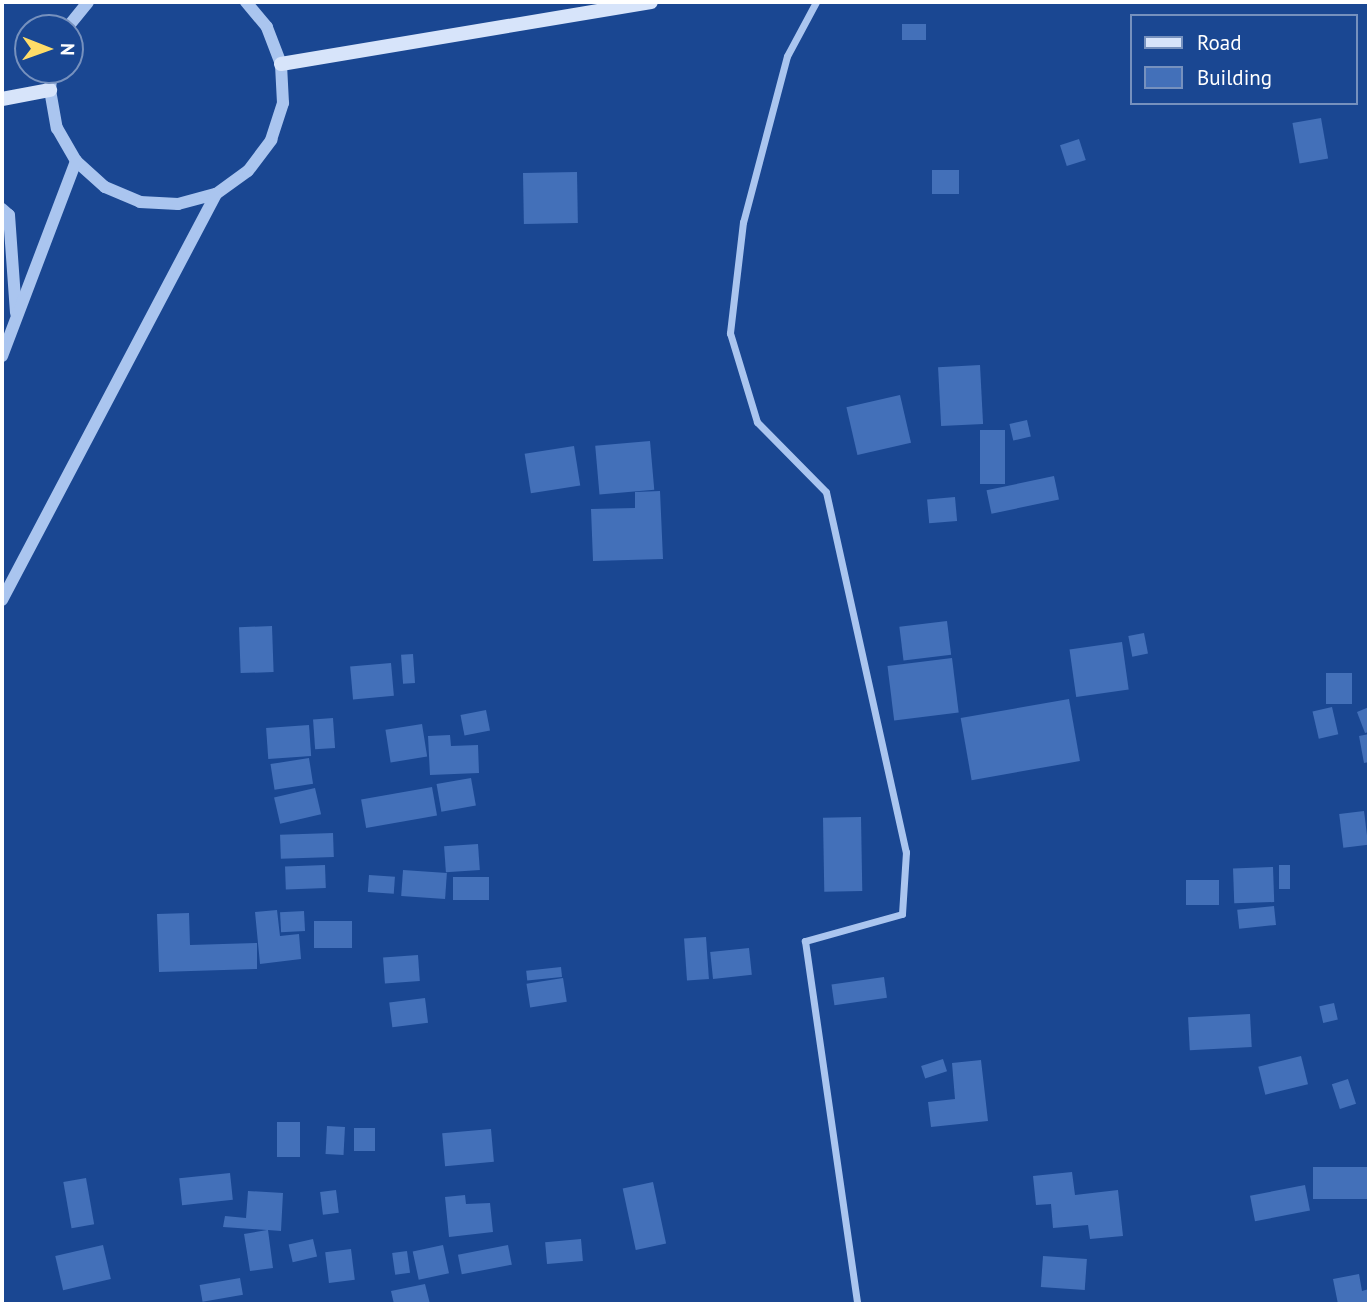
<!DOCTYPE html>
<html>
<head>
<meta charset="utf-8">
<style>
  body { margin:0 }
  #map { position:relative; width:1371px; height:1306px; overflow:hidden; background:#1a4792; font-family:"PT Sans",sans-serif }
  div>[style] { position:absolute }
  .building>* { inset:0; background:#4370b9; transform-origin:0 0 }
  .minor>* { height:7px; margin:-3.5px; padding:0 3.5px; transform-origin:3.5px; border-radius:3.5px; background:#aac5ef }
  .tertiary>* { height:12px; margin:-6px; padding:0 6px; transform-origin:6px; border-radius:6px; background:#aac5ef }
  .secondary>* { height:14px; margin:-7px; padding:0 7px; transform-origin:7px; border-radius:7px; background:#d7e4fa }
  span { translate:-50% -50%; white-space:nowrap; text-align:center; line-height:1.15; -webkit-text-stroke:6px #1a4792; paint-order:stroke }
  .frame { position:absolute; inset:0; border:4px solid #fff; pointer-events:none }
  .legend { position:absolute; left:1130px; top:14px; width:228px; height:91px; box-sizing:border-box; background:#1a4792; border:2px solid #7691be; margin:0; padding:9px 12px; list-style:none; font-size:21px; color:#fff }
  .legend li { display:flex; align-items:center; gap:14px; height:35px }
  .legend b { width:35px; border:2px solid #7691be }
  .north { position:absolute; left:14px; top:14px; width:70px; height:70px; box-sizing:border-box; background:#1a4792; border:2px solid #7691be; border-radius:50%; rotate:91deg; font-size:19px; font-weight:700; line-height:28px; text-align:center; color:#fff }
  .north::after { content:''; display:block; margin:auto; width:24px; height:32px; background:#ffdd68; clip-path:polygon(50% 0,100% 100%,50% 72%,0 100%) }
</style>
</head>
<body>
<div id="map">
  <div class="building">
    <div style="left:902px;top:24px;width:24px;height:16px"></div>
    <div style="left:1321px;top:118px;width:41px;height:29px;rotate:80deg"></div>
    <div style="left:1079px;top:139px;width:22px;height:20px;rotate:72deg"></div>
    <div style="left:932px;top:170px;width:27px;height:24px"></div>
    <div style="left:577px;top:172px;width:51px;height:54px;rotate:89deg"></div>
    <div style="left:980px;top:365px;width:59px;height:42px;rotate:87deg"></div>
    <div style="left:900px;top:395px;width:49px;height:55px;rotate:77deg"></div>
    <div style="left:1027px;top:420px;width:17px;height:18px;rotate:77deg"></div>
    <div style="left:980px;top:430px;width:25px;height:54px"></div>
    <div style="left:650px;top:441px;width:49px;height:55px;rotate:85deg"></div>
    <div style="left:574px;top:446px;width:40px;height:50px;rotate:81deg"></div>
    <div style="left:1054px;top:476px;width:24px;height:69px;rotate:78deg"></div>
    <div style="clip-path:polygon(660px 491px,663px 559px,593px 561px,591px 509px,635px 508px,635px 492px)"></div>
    <div style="left:955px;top:497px;width:24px;height:28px;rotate:85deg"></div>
    <div style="left:947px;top:621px;width:34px;height:48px;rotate:83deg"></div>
    <div style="left:272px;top:626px;width:46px;height:33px;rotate:88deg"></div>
    <div style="left:1144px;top:633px;width:21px;height:16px;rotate:79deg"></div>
    <div style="left:1122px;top:642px;width:48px;height:53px;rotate:82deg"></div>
    <div style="left:413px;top:654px;width:29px;height:12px;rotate:86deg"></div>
    <div style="left:952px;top:658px;width:55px;height:65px;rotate:83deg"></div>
    <div style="left:391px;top:663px;width:33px;height:41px;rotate:85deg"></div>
    <div style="left:1326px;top:673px;width:26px;height:31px"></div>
    <div style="left:1069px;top:699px;width:63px;height:110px;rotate:80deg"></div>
    <div style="left:1332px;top:707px;width:28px;height:20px;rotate:77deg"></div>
    <div style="clip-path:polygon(1369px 707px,1369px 732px,1365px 733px,1357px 712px)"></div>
    <div style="left:486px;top:710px;width:21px;height:26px;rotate:79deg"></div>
    <div style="left:333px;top:718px;width:30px;height:20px;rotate:86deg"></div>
    <div style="left:422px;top:724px;width:33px;height:37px;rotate:81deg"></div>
    <div style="left:309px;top:725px;width:31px;height:43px;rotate:86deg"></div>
    <div style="clip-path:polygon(1369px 734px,1369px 762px,1364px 763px,1359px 736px)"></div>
    <div style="clip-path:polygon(450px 735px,451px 746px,478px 745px,479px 773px,430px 775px,428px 736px)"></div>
    <div style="left:309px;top:758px;width:26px;height:39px;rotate:81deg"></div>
    <div style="left:471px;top:778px;width:28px;height:35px;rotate:80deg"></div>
    <div style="left:432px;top:787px;width:29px;height:72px;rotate:80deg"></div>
    <div style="left:315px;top:788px;width:27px;height:42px;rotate:77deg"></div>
    <div style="left:1364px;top:811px;width:34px;height:25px;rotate:83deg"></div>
    <div style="left:861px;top:817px;width:74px;height:38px;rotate:89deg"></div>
    <div style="left:333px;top:833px;width:24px;height:53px;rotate:88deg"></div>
    <div style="left:478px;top:844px;width:26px;height:34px;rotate:86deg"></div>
    <div style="left:325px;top:865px;width:23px;height:40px;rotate:88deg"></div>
    <div style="left:1279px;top:865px;width:11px;height:24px"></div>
    <div style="left:1273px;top:867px;width:35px;height:40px;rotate:88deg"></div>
    <div style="left:403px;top:870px;width:44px;height:26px;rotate:4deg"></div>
    <div style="left:369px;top:875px;width:26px;height:17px;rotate:4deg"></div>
    <div style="left:489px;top:877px;width:23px;height:36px;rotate:90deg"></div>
    <div style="left:1186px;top:880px;width:33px;height:25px"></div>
    <div style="left:1274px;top:906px;width:19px;height:37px;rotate:84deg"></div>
    <div style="clip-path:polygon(277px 910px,280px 936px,299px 934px,301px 959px,260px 964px,255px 912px)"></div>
    <div style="left:304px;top:911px;width:20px;height:24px;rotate:87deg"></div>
    <div style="clip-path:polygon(189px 913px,190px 945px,257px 943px,257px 969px,159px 972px,157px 914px)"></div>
    <div style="left:352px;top:921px;width:27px;height:38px;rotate:90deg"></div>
    <div style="left:706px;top:937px;width:42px;height:22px;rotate:86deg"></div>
    <div style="left:749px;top:948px;width:27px;height:39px;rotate:84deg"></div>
    <div style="left:418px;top:955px;width:26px;height:35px;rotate:86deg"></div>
    <div style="left:561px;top:967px;width:10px;height:35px;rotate:84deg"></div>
    <div style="left:884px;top:977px;width:21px;height:53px;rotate:82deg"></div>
    <div style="left:563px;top:978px;width:24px;height:37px;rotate:81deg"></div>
    <div style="left:425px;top:998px;width:25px;height:36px;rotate:83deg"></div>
    <div style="left:1334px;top:1003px;width:17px;height:15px;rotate:77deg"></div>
    <div style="left:1250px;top:1014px;width:33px;height:62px;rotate:87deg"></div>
    <div style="left:1301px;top:1056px;width:29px;height:44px;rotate:76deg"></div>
    <div style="left:943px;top:1059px;width:13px;height:23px;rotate:72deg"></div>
    <div style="clip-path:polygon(981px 1060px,988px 1121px,931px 1127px,928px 1102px,955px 1099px,952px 1063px)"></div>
    <div style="left:1348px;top:1079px;width:26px;height:17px;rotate:72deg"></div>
    <div style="left:300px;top:1122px;width:35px;height:23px;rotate:90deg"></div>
    <div style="left:327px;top:1126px;width:18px;height:28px;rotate:3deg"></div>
    <div style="left:375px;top:1128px;width:23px;height:21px;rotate:90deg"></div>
    <div style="left:491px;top:1129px;width:33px;height:49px;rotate:85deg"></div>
    <div style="left:1369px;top:1167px;width:32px;height:56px;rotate:90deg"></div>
    <div style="clip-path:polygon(1072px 1172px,1075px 1195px,1118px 1190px,1123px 1236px,1090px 1239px,1088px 1225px,1053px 1228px,1051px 1204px,1036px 1205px,1033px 1176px)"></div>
    <div style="left:230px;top:1173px;width:27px;height:51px;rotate:84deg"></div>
    <div style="left:86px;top:1178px;width:47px;height:23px;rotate:80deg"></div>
    <div style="left:653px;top:1182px;width:63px;height:31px;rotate:78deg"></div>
    <div style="left:1305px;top:1185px;width:26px;height:56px;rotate:79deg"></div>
    <div style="left:336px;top:1190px;width:23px;height:16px;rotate:83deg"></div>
    <div style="clip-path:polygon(248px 1191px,283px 1193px,281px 1231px,268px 1230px,273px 1268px,250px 1271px,244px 1234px,267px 1230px,223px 1227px,225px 1216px,246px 1218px)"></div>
    <div style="clip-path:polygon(465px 1195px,466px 1204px,490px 1203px,493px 1232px,449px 1237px,445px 1197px)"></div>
    <div style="left:313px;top:1239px;width:18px;height:25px;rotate:77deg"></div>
    <div style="left:581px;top:1239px;width:22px;height:36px;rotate:85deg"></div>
    <div style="left:103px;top:1245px;width:35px;height:49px;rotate:77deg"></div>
    <div style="left:443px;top:1245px;width:29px;height:31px;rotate:78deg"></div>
    <div style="left:508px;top:1245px;width:20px;height:51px;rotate:79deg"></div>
    <div style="left:351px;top:1249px;width:31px;height:26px;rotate:83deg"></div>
    <div style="left:407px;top:1251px;width:22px;height:15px;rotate:82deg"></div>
    <div style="left:1043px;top:1256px;width:44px;height:31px;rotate:4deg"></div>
    <div style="clip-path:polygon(1359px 1274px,1362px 1291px,1369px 1289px,1369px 1304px,1338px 1304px,1333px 1279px)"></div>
    <div style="left:240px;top:1278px;width:17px;height:41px;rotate:80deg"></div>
    <div style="clip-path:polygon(425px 1284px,430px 1304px,394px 1304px,391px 1291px)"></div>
  </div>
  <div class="minor">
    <div style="left:816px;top:2px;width:61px;rotate:118.2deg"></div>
    <div style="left:787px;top:56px;width:172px;rotate:104.8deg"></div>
    <div style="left:743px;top:222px;width:112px;rotate:96.7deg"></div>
    <div style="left:730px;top:333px;width:93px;rotate:73.1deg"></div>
    <div style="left:757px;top:422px;width:98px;rotate:45.4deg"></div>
    <div style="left:826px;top:492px;width:369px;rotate:77.5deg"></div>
    <div style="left:906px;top:852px;width:62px;rotate:93.7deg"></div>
    <div style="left:902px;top:914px;width:101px;rotate:164.4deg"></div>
    <div style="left:805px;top:941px;width:367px;rotate:81.8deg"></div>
  </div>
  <div class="tertiary">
    <div style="left:67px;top:28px;width:33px;rotate:-51deg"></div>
    <div style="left:52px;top:70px;width:20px;rotate:96deg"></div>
    <div style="left:50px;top:90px;width:39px;rotate:80deg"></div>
    <div style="left:57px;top:128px;width:38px;rotate:60deg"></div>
    <div style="left:76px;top:161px;width:39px;rotate:42deg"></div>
    <div style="left:105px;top:187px;width:38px;rotate:23deg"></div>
    <div style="left:140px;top:202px;width:38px;rotate:3deg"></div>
    <div style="left:178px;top:204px;width:39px;rotate:-15deg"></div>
    <div style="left:216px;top:194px;width:39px;rotate:-36deg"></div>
    <div style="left:248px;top:171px;width:39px;rotate:-53deg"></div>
    <div style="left:271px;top:140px;width:39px;rotate:-72deg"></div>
    <div style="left:283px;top:103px;width:39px;rotate:-93deg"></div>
    <div style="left:281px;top:64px;width:40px;rotate:-111deg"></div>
    <div style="left:267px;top:27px;width:33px;rotate:-130deg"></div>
    <div style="left:2px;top:209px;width:9px;rotate:41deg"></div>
    <div style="left:9px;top:215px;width:98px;rotate:85.9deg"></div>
    <div style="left:2px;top:356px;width:209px;rotate:-69.2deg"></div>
    <div style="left:2px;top:600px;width:459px;rotate:-62.2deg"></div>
  </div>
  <div class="secondary">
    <div style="left:281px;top:64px;width:375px;rotate:-9.5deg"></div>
    <div style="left:2px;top:99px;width:49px;rotate:-10.6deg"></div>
  </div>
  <div class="frame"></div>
  <ul class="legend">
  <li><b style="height:9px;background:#d7e4fa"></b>Road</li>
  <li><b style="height:19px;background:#4370b9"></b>Building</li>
  </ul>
  <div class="north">N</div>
</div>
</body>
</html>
